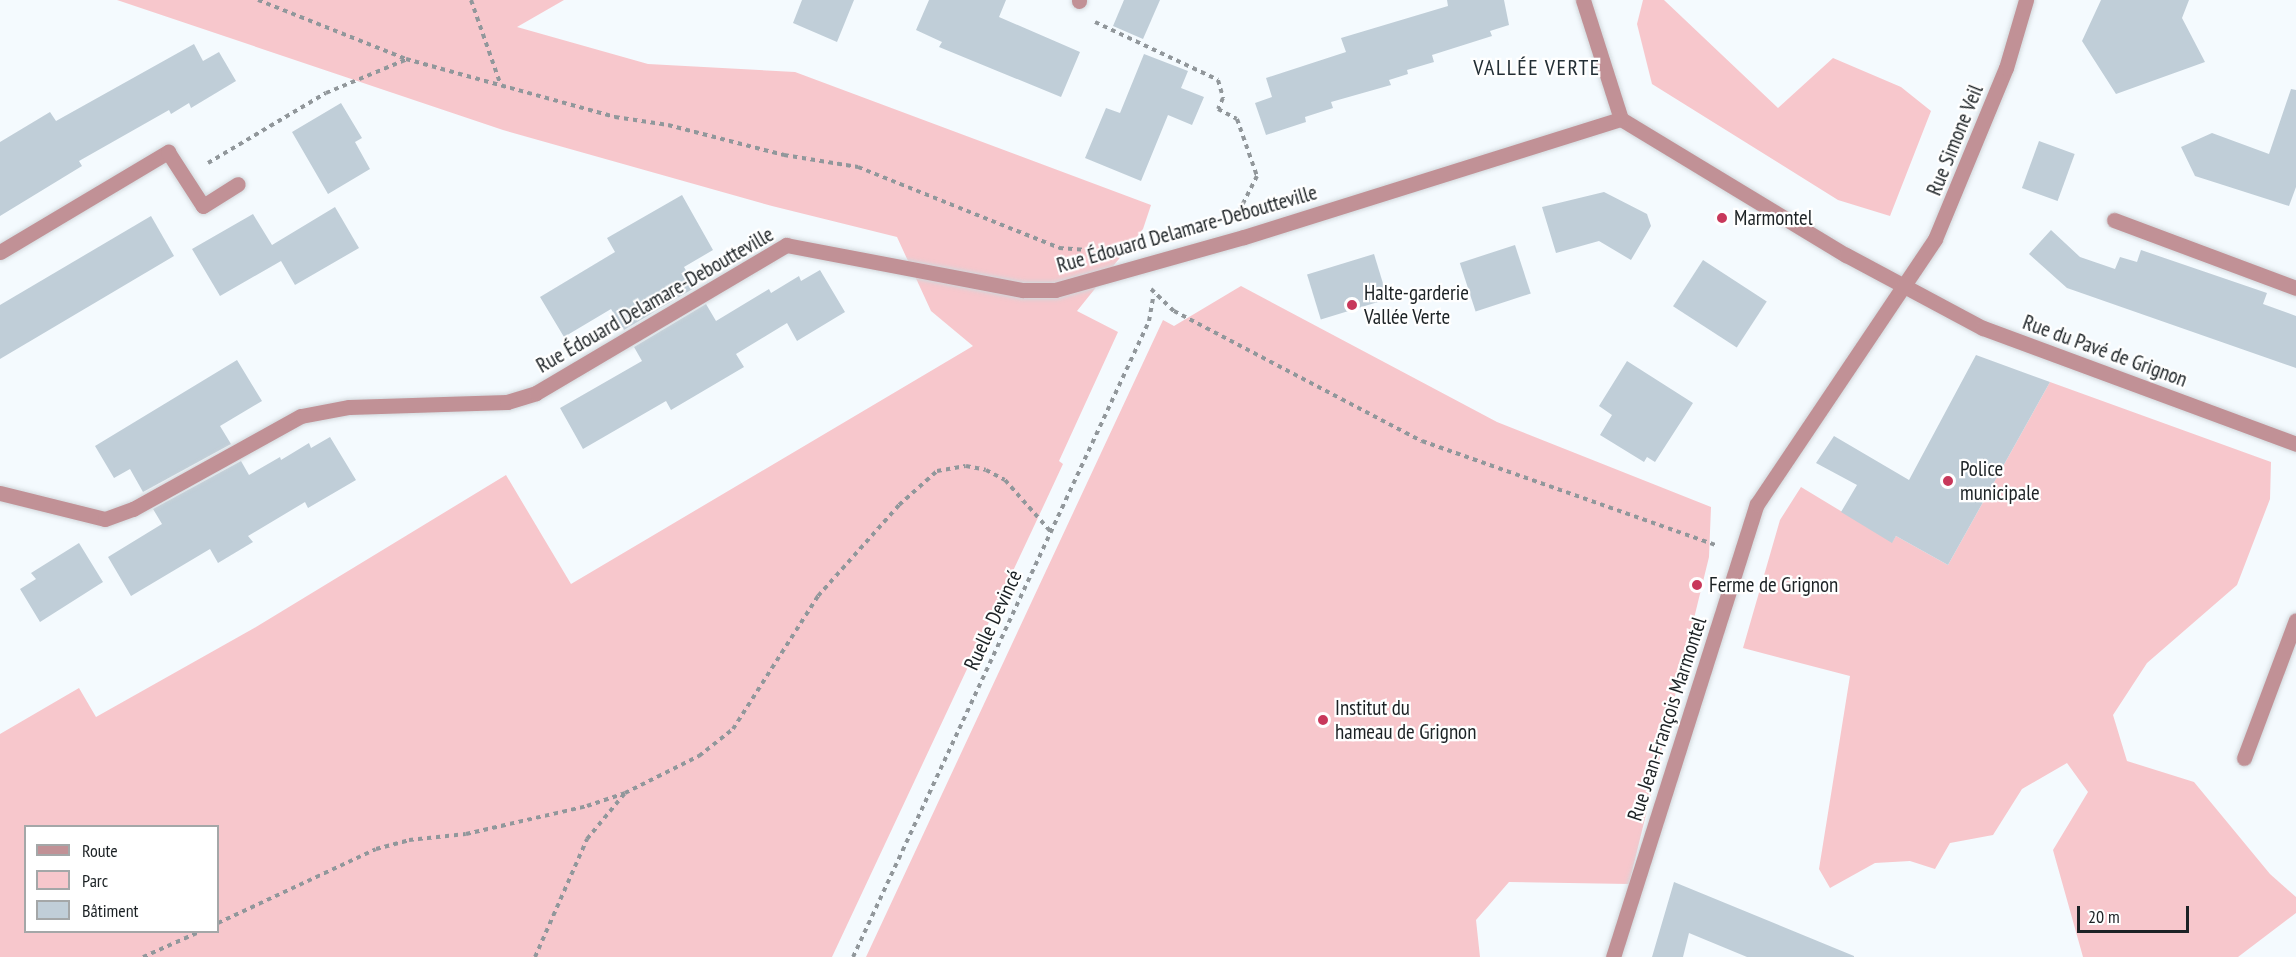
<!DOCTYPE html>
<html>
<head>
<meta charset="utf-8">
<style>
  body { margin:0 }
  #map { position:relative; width:2296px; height:957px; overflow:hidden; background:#f4fafe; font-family:"PT Sans Narrow",sans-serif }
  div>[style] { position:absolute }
  .green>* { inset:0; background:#f7c7cc }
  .building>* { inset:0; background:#c0ced8; transform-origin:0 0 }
  .path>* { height:4px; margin-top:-2px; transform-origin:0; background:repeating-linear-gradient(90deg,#91979b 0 4.5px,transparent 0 9px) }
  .roads { filter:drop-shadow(0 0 2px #d1d7db) drop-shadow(0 0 2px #d1d7db) }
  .lane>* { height:15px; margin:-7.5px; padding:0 7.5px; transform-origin:7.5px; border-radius:7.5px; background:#c19196 }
  .street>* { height:15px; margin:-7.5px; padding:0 7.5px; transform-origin:7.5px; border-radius:7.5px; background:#c19196 }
  .dots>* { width:16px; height:16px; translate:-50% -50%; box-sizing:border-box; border:3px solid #fff; border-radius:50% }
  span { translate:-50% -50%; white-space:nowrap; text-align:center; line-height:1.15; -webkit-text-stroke:4.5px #fff; paint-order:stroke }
  .street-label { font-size:21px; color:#1c2225 }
  .poi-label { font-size:21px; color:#1c2225 }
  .left { translate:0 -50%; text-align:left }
  .neighbourhood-label { font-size:22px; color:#222e35; letter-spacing:1.5px }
  .legend { position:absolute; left:24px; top:825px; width:195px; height:108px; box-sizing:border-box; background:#fff; border:2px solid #a4a7a8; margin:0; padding:8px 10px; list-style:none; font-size:18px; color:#1c2225 }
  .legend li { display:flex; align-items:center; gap:12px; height:30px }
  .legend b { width:30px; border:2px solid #a4a7a8 }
  .scale { position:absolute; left:2077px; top:906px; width:112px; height:27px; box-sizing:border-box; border:3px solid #1c2225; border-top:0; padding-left:8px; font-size:18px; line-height:21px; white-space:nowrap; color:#1c2225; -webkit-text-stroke:4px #fff; paint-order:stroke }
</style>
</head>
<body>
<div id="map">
  <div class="green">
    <div style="clip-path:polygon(evenodd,117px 0,564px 0,517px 27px,648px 64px,795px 72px,1151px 205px,1143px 229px,1077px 311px,1118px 332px,1059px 461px,1063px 464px,1043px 507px,832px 957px,0 957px,0 734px,79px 688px,96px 717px,256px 627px,506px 475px,571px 584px,973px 346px,931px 311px,897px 237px,772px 206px,503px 130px,117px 0,26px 826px,218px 826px,218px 932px,26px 932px,26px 826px)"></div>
    <div style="clip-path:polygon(1643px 0,1664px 0,1778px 108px,1833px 58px,1901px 87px,1931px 111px,1890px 216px,1838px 200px,1652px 84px,1637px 24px)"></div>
    <div style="clip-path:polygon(1241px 286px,1497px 422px,1711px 507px,1709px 557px,1629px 884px,1509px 882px,1476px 920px,1480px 957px,866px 957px,1163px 320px,1174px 326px)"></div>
    <div style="clip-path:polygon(2050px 382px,2271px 462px,2270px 499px,2237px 585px,2147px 663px,2113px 715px,2127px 761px,2194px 782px,2270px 874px,2296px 897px,2296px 913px,2238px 957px,2083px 957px,2053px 850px,2088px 792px,2067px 763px,2022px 789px,1993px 835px,1950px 843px,1935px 869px,1910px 861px,1875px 863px,1830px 888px,1819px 869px,1850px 676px,1743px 648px,1780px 520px,1801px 487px,1892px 542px,1896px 536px,1948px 565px)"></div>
  </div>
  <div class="building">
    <div style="clip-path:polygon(802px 0,854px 0,837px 42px,793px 23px)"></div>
    <div style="clip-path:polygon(929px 0,1006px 0,999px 17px,1080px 52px,1061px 97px,939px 47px,942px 42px,916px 30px)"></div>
    <div style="clip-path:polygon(1124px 0,1160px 0,1143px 39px,1113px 26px)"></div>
    <div style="clip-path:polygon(1447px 0,1504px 0,1509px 25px,1490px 31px,1492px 36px,1432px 55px,1434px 62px,1407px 70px,1408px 74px,1389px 80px,1391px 85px,1331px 102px,1333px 108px,1305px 117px,1306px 122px,1266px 135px,1255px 103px,1272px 97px,1266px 78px,1346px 52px,1341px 38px,1448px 6px)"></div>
    <div style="clip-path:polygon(2101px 0,2189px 0,2182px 18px,2205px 62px,2116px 94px,2082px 41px)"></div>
    <div style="clip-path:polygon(194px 44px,203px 61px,219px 52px,236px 81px,191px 108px,189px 103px,171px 114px,169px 110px,79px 161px,82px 166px,0 216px,0 142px,50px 112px,56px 121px)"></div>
    <div style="clip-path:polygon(1144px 54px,1188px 71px,1181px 88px,1204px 97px,1192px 125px,1168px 115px,1141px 181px,1085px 158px,1106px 108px,1120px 113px)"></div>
    <div style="clip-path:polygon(2291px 89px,2296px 90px,2296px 187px,2289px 206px,2195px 176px,2181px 147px,2212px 133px,2269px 154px)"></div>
    <div style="clip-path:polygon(341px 103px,362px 138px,355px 142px,370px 169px,328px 194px,292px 132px)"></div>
    <div style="left:2039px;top:141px;width:38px;height:50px;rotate:20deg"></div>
    <div style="clip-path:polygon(1604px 192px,1647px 214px,1651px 226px,1631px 260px,1599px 241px,1556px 253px,1542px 207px)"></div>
    <div style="clip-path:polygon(682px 195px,713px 250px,684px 267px,696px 287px,624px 330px,611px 309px,564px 337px,540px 297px,615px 252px,607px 238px)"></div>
    <div style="clip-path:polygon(335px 207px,359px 248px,295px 285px,281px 261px,220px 296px,192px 249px,253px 214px,272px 245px)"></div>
    <div style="clip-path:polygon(151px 216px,174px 256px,0 359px,0 305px)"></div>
    <div style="clip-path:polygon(2051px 230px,2080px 257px,2115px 269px,2120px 257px,2137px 262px,2141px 250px,2267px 293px,2263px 304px,2296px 316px,2296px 368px,2067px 288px,2029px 254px)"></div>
    <div style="left:1515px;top:245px;width:51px;height:58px;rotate:72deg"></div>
    <div style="left:1374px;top:254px;width:47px;height:70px;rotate:73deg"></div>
    <div style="left:1703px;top:260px;width:76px;height:55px;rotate:33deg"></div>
    <div style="clip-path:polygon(820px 270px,845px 312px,797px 341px,787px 323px,736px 354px,744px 367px,671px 410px,666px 401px,583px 449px,560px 408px,642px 361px,634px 347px,706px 304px,716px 321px,769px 289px,771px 293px,799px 276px,801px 281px)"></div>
    <div style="clip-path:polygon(1976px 355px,2050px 382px,1948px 565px,1896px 536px,1892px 543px,1841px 512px,1857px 485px,1816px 463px,1834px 436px,1909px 480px)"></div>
    <div style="clip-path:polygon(237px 360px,262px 401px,220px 426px,231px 444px,143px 492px,130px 469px,114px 478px,95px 446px)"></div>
    <div style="clip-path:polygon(1627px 361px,1693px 403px,1655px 462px,1647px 457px,1644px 462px,1600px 435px,1612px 415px,1599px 406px)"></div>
    <div style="clip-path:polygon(330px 437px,356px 480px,308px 508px,305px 502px,248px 536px,253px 542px,218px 563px,210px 549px,131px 596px,108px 557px,162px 524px,153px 509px,241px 461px,249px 475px,280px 457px,281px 460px,309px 443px,311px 448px)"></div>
    <div style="clip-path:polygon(79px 543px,103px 582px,40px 622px,20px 589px,36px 579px,31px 573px)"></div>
    <div style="clip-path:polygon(1674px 882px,1854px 956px,1854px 957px,1747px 957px,1689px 933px,1683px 957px,1652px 957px)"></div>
  </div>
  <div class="path">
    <div style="left:258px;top:0;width:159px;rotate:21.7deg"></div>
    <div style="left:406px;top:59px;width:217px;rotate:15.5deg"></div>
    <div style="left:615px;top:117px;width:54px;rotate:8.6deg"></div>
    <div style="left:668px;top:125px;width:120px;rotate:14.5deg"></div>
    <div style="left:784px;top:155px;width:75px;rotate:9.2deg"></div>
    <div style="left:858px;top:167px;width:217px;rotate:21.9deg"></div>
    <div style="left:1059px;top:248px;width:32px;rotate:4deg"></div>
    <div style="left:471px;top:0;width:88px;rotate:70.7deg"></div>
    <div style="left:1095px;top:22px;width:136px;rotate:25.2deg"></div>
    <div style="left:1218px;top:80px;width:19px;rotate:74deg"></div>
    <div style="left:1223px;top:98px;width:12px;rotate:114deg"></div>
    <div style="left:1218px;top:109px;width:21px;rotate:28deg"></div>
    <div style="left:1237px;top:119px;width:60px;rotate:70.7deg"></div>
    <div style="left:1257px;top:176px;width:38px;rotate:117deg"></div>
    <div style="left:208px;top:163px;width:137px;rotate:-30.7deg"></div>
    <div style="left:326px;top:93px;width:86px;rotate:-22.7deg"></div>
    <div style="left:1151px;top:289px;width:32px;rotate:44deg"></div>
    <div style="left:1174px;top:311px;width:280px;rotate:27.7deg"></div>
    <div style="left:1422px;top:441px;width:311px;rotate:19.5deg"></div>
    <div style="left:218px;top:923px;width:174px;rotate:-25.1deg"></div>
    <div style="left:376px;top:849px;width:34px;rotate:-15deg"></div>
    <div style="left:409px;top:840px;width:57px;rotate:-6deg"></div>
    <div style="left:466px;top:834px;width:124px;rotate:-13deg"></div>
    <div style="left:587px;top:806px;width:40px;rotate:-18.9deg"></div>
    <div style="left:625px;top:793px;width:83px;rotate:-26.6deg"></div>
    <div style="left:699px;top:756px;width:43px;rotate:-38.5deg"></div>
    <div style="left:733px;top:729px;width:158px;rotate:-57.4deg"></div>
    <div style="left:818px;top:596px;width:122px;rotate:-48.3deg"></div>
    <div style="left:899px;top:505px;width:51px;rotate:-41.8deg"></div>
    <div style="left:937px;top:471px;width:29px;rotate:-10deg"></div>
    <div style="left:966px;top:466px;width:20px;rotate:11deg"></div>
    <div style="left:986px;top:470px;width:21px;rotate:28deg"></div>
    <div style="left:1005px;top:480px;width:69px;rotate:48.5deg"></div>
    <div style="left:143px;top:957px;width:61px;rotate:-24.1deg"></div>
    <div style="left:535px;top:957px;width:129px;rotate:-66.2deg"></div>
    <div style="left:587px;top:839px;width:60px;rotate:-50.4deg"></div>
    <div style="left:853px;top:957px;width:702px;rotate:-65.04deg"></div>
    <div style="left:1149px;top:321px;width:27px;rotate:-80deg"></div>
  </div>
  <div class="roads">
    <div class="lane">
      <div style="left:2244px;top:758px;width:147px;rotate:-69.4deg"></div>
    </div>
    <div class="street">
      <div style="left:1583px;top:0;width:125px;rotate:72.3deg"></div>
      <div style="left:1621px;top:119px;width:263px;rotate:31.2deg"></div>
      <div style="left:1846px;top:255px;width:155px;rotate:28.1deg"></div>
      <div style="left:1983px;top:328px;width:334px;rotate:20.3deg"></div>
      <div style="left:1079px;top:1px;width:1px;rotate:-90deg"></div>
      <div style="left:2114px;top:220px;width:194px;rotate:20.5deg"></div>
      <div style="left:0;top:252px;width:196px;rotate:-30.8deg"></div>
      <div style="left:168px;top:152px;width:64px;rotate:57.1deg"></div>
      <div style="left:203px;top:206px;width:41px;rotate:-32.2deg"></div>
      <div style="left:0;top:493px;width:108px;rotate:13.9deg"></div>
      <div style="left:105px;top:519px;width:30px;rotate:-20deg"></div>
      <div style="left:133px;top:509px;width:192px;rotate:-29deg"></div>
      <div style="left:301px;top:416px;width:49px;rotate:-10.6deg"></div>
      <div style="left:349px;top:407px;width:158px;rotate:-1.8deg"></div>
      <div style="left:507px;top:402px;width:30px;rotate:-17deg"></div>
      <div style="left:536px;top:393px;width:291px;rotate:-30.6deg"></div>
      <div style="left:786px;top:245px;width:241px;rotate:10.8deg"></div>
      <div style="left:1023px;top:290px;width:32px"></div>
      <div style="left:1055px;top:290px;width:196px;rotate:-15.7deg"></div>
      <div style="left:1244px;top:237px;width:395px;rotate:-17.4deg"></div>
      <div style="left:1613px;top:957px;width:475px;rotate:-72.4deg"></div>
      <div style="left:1757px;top:504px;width:319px;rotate:-56.1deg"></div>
      <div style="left:1935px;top:239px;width:185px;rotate:-67.5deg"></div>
      <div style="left:2006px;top:68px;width:71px;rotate:-73.6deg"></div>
    </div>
  </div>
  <div class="dots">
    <div style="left:1722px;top:218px;background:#c8385b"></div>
    <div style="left:1352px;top:305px;background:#c8385b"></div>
    <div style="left:1948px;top:481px;background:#c8385b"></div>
    <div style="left:1697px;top:585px;background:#c8385b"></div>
    <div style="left:1323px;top:720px;background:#c8385b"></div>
  </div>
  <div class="street-label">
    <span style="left:1955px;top:140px;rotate:-68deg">Rue Simone Veil</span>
    <span style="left:1187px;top:229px;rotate:-16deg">Rue Édouard Delamare-Deboutteville</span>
    <span style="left:655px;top:300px;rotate:-30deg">Rue Édouard Delamare-Deboutteville</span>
    <span style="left:2105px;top:351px;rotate:20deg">Rue du Pavé de Grignon</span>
    <span style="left:993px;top:620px;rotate:-65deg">Ruelle Devincé</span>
    <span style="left:1667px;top:719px;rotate:-72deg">Rue Jean-François Marmontel</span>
  </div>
  <div class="poi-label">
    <span class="left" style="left:1734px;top:218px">Marmontel</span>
    <span class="left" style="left:1364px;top:305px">Halte-garderie<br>Vallée Verte</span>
    <span class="left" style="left:1960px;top:481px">Police<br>municipale</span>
    <span class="left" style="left:1709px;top:585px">Ferme de Grignon</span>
    <span class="left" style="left:1335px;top:720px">Institut du<br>hameau de Grignon</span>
  </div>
  <div class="neighbourhood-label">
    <span style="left:1537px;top:68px">VALLÉE VERTE</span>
  </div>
  <ul class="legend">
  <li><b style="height:8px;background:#c19196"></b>Route</li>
  <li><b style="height:16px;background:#f7c7cc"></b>Parc</li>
  <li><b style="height:16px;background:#c0ced8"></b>Bâtiment</li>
  </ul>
  <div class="scale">20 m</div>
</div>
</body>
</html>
